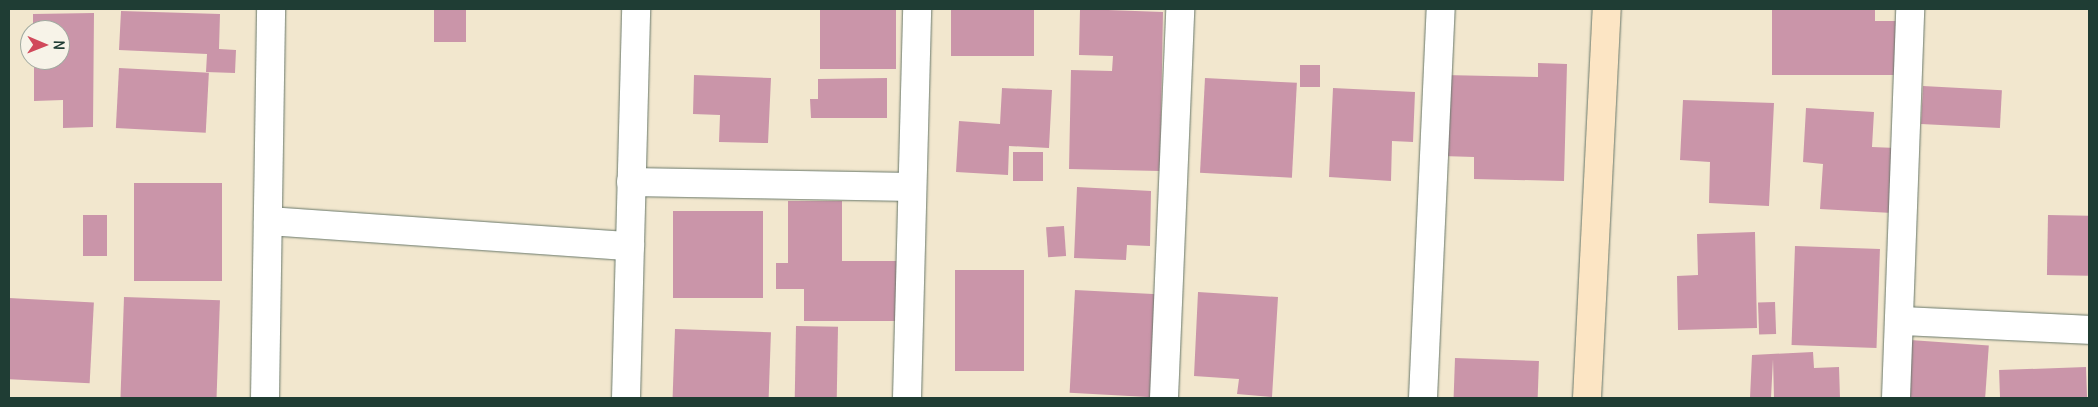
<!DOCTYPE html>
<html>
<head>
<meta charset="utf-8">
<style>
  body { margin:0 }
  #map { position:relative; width:2098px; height:407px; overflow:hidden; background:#f2e7ce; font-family:Delius,sans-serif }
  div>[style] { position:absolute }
  .building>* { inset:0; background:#ca95a9; transform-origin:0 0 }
  .roads { filter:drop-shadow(0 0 1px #69786a) drop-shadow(0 0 1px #69786a) }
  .street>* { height:28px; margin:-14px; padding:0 14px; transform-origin:14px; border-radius:14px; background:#fff }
  .secondary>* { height:28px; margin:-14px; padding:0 14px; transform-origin:14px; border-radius:14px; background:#fce5c4 }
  span { translate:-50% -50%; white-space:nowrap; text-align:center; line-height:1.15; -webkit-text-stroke:5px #f7f3e8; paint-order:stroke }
  .frame { position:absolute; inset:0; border:10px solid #1f3d34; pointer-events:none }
  .north { position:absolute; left:20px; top:20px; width:50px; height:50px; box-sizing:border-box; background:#f7f3e8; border:1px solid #a1aaa0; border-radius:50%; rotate:91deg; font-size:14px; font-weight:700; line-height:20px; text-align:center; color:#1f3d34 }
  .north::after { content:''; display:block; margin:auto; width:18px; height:22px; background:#d1495b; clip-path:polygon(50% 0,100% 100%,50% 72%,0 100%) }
</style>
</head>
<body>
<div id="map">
  <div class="building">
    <div style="left:434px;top:9px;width:32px;height:33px"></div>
    <div style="left:820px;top:9px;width:76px;height:60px"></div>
    <div style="left:951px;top:9px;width:83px;height:47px"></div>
    <div style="clip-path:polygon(1080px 9px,1163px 12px,1160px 171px,1069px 169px,1071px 70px,1112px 71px,1113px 56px,1079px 55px)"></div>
    <div style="clip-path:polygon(1772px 9px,1875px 9px,1875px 21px,1903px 21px,1903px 75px,1772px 75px)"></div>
    <div style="clip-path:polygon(121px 11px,220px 14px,219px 49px,236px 50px,235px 73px,206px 72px,207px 54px,119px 50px)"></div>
    <div style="clip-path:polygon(94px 13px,93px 127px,63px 128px,63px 100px,34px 101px,34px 60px,60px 60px,60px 30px,33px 30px,33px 14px)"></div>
    <div style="clip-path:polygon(1538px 63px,1567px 64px,1564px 181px,1474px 179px,1474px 157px,1442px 156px,1444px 75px,1538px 77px)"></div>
    <div style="left:1300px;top:65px;width:20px;height:22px"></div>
    <div style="left:119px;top:68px;width:90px;height:60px;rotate:3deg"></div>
    <div style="clip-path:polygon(694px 75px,771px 78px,768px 143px,719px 142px,720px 115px,693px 114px)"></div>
    <div style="clip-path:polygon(887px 78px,887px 118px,811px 118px,810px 99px,818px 99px,818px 79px)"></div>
    <div style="left:1205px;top:78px;width:92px;height:95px;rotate:3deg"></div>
    <div style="left:1923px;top:86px;width:79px;height:38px;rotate:3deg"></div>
    <div style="clip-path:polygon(1002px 88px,1052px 90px,1049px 148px,1009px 146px,1008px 175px,956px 172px,959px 121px,1000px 124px)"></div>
    <div style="clip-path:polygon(1333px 88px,1415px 92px,1413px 142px,1392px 141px,1391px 181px,1329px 177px)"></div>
    <div style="clip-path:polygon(1683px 100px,1774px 103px,1769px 206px,1709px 203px,1710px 162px,1680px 160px)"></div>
    <div style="clip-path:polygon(1806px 108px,1874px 112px,1872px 147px,1896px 148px,1892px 213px,1820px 209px,1823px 164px,1803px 162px)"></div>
    <div style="left:1013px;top:152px;width:30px;height:29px"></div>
    <div style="left:134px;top:183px;width:88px;height:98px"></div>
    <div style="clip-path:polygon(1077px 187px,1151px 191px,1150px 246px,1127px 245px,1126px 260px,1074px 258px)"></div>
    <div style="clip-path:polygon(788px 201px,842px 201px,842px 261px,902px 261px,902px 321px,804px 321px,804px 289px,776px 289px,776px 263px,788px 263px)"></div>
    <div style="left:673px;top:211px;width:90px;height:87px"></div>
    <div style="left:83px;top:215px;width:24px;height:41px"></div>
    <div style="left:2048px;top:215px;width:41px;height:60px;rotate:1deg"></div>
    <div style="left:1064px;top:226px;width:30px;height:18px;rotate:86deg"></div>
    <div style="clip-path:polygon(1755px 232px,1757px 328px,1678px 330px,1677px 276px,1698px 275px,1697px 234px)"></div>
    <div style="left:1795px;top:246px;width:85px;height:99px;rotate:2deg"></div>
    <div style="left:955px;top:270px;width:69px;height:101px"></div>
    <div style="left:1075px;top:290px;width:83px;height:103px;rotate:3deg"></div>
    <div style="clip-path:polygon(1198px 292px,1278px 297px,1272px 397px,1237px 394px,1239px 379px,1194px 376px)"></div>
    <div style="left:124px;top:297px;width:96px;height:101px;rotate:2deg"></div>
    <div style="left:9px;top:298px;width:85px;height:81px;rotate:3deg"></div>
    <div style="left:1775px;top:302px;width:32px;height:17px;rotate:88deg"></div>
    <div style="left:796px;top:326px;width:42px;height:72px;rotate:1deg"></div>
    <div style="left:675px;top:329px;width:96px;height:69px;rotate:2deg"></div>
    <div style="left:1910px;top:340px;width:79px;height:58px;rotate:4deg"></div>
    <div style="clip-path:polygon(1813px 352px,1814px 368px,1839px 367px,1840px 398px,1774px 398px,1773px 359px,1771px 398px,1750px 398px,1752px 355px)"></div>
    <div style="left:1455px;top:358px;width:84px;height:40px;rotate:2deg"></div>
    <div style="left:2086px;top:367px;width:31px;height:87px;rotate:88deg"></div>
  </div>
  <div class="roads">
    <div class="street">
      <div style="left:631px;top:182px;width:281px;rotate:1deg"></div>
      <div style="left:268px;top:221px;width:363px;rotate:4deg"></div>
      <div style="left:1901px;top:321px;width:188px;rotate:2.7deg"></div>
      <div style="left:265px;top:398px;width:389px;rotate:-89.1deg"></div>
      <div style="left:626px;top:398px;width:389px;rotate:-88.5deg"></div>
      <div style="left:907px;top:398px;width:389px;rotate:-88.5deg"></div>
      <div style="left:1164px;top:398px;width:389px;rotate:-87.6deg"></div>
      <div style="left:1423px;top:398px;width:389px;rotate:-87.4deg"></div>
      <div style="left:1896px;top:398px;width:389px;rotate:-87.9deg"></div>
    </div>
    <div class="secondary">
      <div style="left:1587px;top:398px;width:390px;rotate:-87.1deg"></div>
    </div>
  </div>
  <div class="frame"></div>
  <div class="north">N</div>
</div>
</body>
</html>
